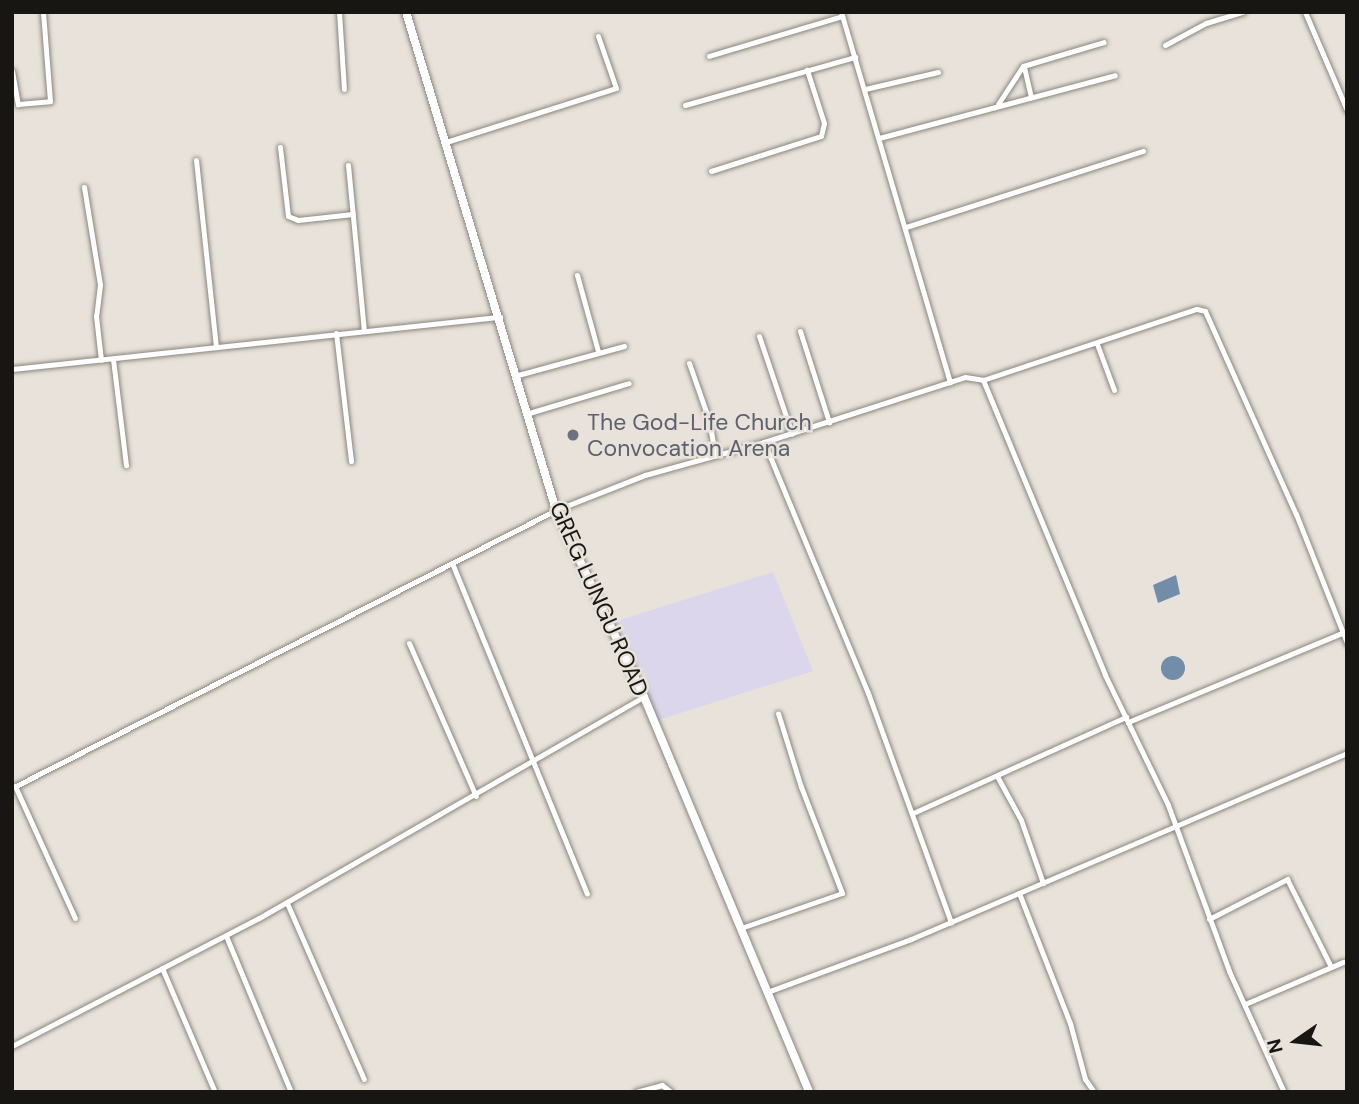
<!DOCTYPE html>
<html>
<head>
<meta charset="utf-8">
<style>
  body { margin:0 }
  #map { position:relative; width:1359px; height:1104px; overflow:hidden; background:#e8e2da; font-family:"DM Sans",sans-serif }
  div>[style] { position:absolute }
  .education>* { inset:0; background:#dbd6eb }
  .water>* { inset:0; background:#728da9 }
  .round { border-radius:50% }
  .roads { filter:drop-shadow(0 0 2px #8b857e) drop-shadow(0 0 2px #8b857e) }
  .street>* { height:5px; margin:-2.5px; padding:0 2.5px; transform-origin:2.5px; border-radius:2.5px; background:#fff }
  .secondary>* { height:8px; margin:-4px; padding:0 4px; transform-origin:4px; border-radius:4px; background:#fff }
  .dots>* { width:19px; height:19px; translate:-50% -50%; box-sizing:border-box; border:4px solid #e8e2da; border-radius:50% }
  span { translate:-50% -50%; white-space:nowrap; text-align:center; line-height:1.15; -webkit-text-stroke:5px #e8e2da; paint-order:stroke }
  .worship-label { font-size:23px; color:#5b616d }
  .left { translate:0 -50%; text-align:left }
  .street-label { font-size:23px; color:#181613 }
  .frame { position:absolute; inset:0; border:14px solid #181613; pointer-events:none }
  .north { position:absolute; left:1261px; top:1006px; width:70px; height:70px; -webkit-text-stroke:5px #e8e2da; paint-order:stroke; rotate:256deg; font-size:19px; font-weight:700; line-height:28px; text-align:center; color:#181613 }
  .north::after { content:''; display:block; margin:auto; width:24px; height:32px; background:#181613; clip-path:polygon(50% 0,100% 100%,50% 72%,0 100%) }
</style>
</head>
<body>
<div id="map">
  <div class="education">
    <div style="clip-path:polygon(773px 572px,813px 671px,652px 722px,644px 690px,646px 674px,634px 666px,610px 623px)"></div>
  </div>
  <div class="water">
    <div style="clip-path:polygon(1176px 575px,1180px 594px,1158px 603px,1153px 585px)"></div>
    <div class="round" style="left:1161px;top:656px;width:24px;height:24px"></div>
  </div>
  <div class="roads">
    <div class="street">
      <div style="left:339px;top:12px;width:77px;rotate:86.3deg"></div>
      <div style="left:841px;top:12px;width:386px;rotate:73.6deg"></div>
      <div style="left:1305px;top:12px;width:107px;rotate:66.8deg"></div>
      <div style="left:1165px;top:45px;width:47px;rotate:-28.2deg"></div>
      <div style="left:1206px;top:23px;width:39px;rotate:-17deg"></div>
      <div style="left:709px;top:56px;width:139px;rotate:-16.7deg"></div>
      <div style="left:1024px;top:67px;width:31px;rotate:77deg"></div>
      <div style="left:12px;top:71px;width:34px;rotate:80deg"></div>
      <div style="left:18px;top:104px;width:32px;rotate:-5deg"></div>
      <div style="left:50px;top:101px;width:89px;rotate:-94.5deg"></div>
      <div style="left:865px;top:89px;width:75px;rotate:-13.1deg"></div>
      <div style="left:998px;top:104px;width:45px;rotate:-56.7deg"></div>
      <div style="left:1023px;top:66px;width:84px;rotate:-16.5deg"></div>
      <div style="left:685px;top:105px;width:177px;rotate:-15.8deg"></div>
      <div style="left:879px;top:138px;width:244px;rotate:-14.9deg"></div>
      <div style="left:446px;top:142px;width:178px;rotate:-17.6deg"></div>
      <div style="left:616px;top:88px;width:55px;rotate:-109.1deg"></div>
      <div style="left:280px;top:147px;width:69px;rotate:83.4deg"></div>
      <div style="left:288px;top:216px;width:11px;rotate:22deg"></div>
      <div style="left:298px;top:220px;width:55px;rotate:-6.2deg"></div>
      <div style="left:196px;top:160px;width:188px;rotate:83.9deg"></div>
      <div style="left:348px;top:165px;width:166px;rotate:84.5deg"></div>
      <div style="left:711px;top:171px;width:115px;rotate:-17.7deg"></div>
      <div style="left:821px;top:136px;width:13px;rotate:-77deg"></div>
      <div style="left:824px;top:123px;width:56px;rotate:-107.8deg"></div>
      <div style="left:84px;top:187px;width:99px;rotate:80.7deg"></div>
      <div style="left:100px;top:285px;width:31px;rotate:97deg"></div>
      <div style="left:96px;top:316px;width:44px;rotate:83.5deg"></div>
      <div style="left:906px;top:227px;width:249px;rotate:-17.8deg"></div>
      <div style="left:577px;top:275px;width:79px;rotate:74.6deg"></div>
      <div style="left:800px;top:331px;width:96px;rotate:72.3deg"></div>
      <div style="left:336px;top:333px;width:129px;rotate:83.3deg"></div>
      <div style="left:759px;top:336px;width:103px;rotate:71.4deg"></div>
      <div style="left:1097px;top:344px;width:49px;rotate:69.7deg"></div>
      <div style="left:113px;top:359px;width:107px;rotate:83deg"></div>
      <div style="left:689px;top:363px;width:60px;rotate:70.7deg"></div>
      <div style="left:709px;top:420px;width:36px;rotate:80deg"></div>
      <div style="left:12px;top:369px;width:491px;rotate:-6.1deg"></div>
      <div style="left:518px;top:375px;width:110px;rotate:-15.3deg"></div>
      <div style="left:983px;top:380px;width:319px;rotate:67.5deg"></div>
      <div style="left:1105px;top:675px;width:144px;rotate:64.1deg"></div>
      <div style="left:1168px;top:805px;width:177px;rotate:69.8deg"></div>
      <div style="left:1229px;top:971px;width:133px;rotate:65.6deg"></div>
      <div style="left:529px;top:413px;width:104px;rotate:-16.7deg"></div>
      <div style="left:764px;top:442px;width:272px;rotate:67.5deg"></div>
      <div style="left:868px;top:693px;width:244px;rotate:70.1deg"></div>
      <div style="left:452px;top:563px;width:357px;rotate:67.8deg"></div>
      <div style="left:409px;top:643px;width:167px;rotate:66.4deg"></div>
      <div style="left:1128px;top:722px;width:232px;rotate:-22.6deg"></div>
      <div style="left:997px;top:776px;width:50px;rotate:61.4deg"></div>
      <div style="left:1021px;top:820px;width:67px;rotate:70.8deg"></div>
      <div style="left:15px;top:786px;width:145px;rotate:65.6deg"></div>
      <div style="left:12px;top:788px;width:611px;rotate:-27.07deg"></div>
      <div style="left:556px;top:510px;width:96px;rotate:-21.5deg"></div>
      <div style="left:645px;top:475px;width:123px;rotate:-15.5deg"></div>
      <div style="left:764px;top:442px;width:211px;rotate:-17.9deg"></div>
      <div style="left:965px;top:377px;width:18px;rotate:9deg"></div>
      <div style="left:983px;top:380px;width:225px;rotate:-18.4deg"></div>
      <div style="left:1197px;top:309px;width:8px;rotate:14deg"></div>
      <div style="left:1205px;top:311px;width:222px;rotate:65.9deg"></div>
      <div style="left:1296px;top:514px;width:139px;rotate:68.4deg"></div>
      <div style="left:913px;top:813px;width:234px;rotate:-24.3deg"></div>
      <div style="left:1019px;top:893px;width:140px;rotate:68.6deg"></div>
      <div style="left:1070px;top:1023px;width:58px;rotate:75deg"></div>
      <div style="left:1085px;top:1079px;width:16px;rotate:55deg"></div>
      <div style="left:287px;top:903px;width:192px;rotate:66.4deg"></div>
      <div style="left:1209px;top:919px;width:88px;rotate:-27.1deg"></div>
      <div style="left:1287px;top:879px;width:98px;rotate:63.4deg"></div>
      <div style="left:741px;top:928px;width:107px;rotate:-19.1deg"></div>
      <div style="left:842px;top:893px;width:114px;rotate:-111.1deg"></div>
      <div style="left:801px;top:787px;width:77px;rotate:-107.3deg"></div>
      <div style="left:226px;top:936px;width:169px;rotate:67.4deg"></div>
      <div style="left:162px;top:968px;width:135px;rotate:66.9deg"></div>
      <div style="left:767px;top:992px;width:153px;rotate:-20.2deg"></div>
      <div style="left:911px;top:939px;width:474px;rotate:-23.1deg"></div>
      <div style="left:1245px;top:1004px;width:107px;rotate:-23.2deg"></div>
      <div style="left:12px;top:1046px;width:278px;rotate:-27.4deg"></div>
      <div style="left:259px;top:918px;width:444px;rotate:-29.9deg"></div>
      <div style="left:636px;top:1092px;width:27px;rotate:-15deg"></div>
      <div style="left:662px;top:1085px;width:11px;rotate:38deg"></div>
    </div>
    <div class="secondary">
      <div style="left:406px;top:12px;width:520px;rotate:73.24deg"></div>
      <div style="left:556px;top:510px;width:207px;rotate:64.8deg"></div>
      <div style="left:644px;top:697px;width:428px;rotate:67.3deg"></div>
    </div>
  </div>
  <div class="dots">
    <div style="left:573px;top:435px;background:#6b7280"></div>
  </div>
  <div class="worship-label">
    <span class="left" style="left:587px;top:435px">The God-Life Church<br>Convocation Arena</span>
  </div>
  <div class="street-label">
    <span style="left:599px;top:599px;rotate:66deg">GREG LUNGU ROAD</span>
  </div>
  <div class="frame"></div>
  <div class="north">N</div>
</div>
</body>
</html>
